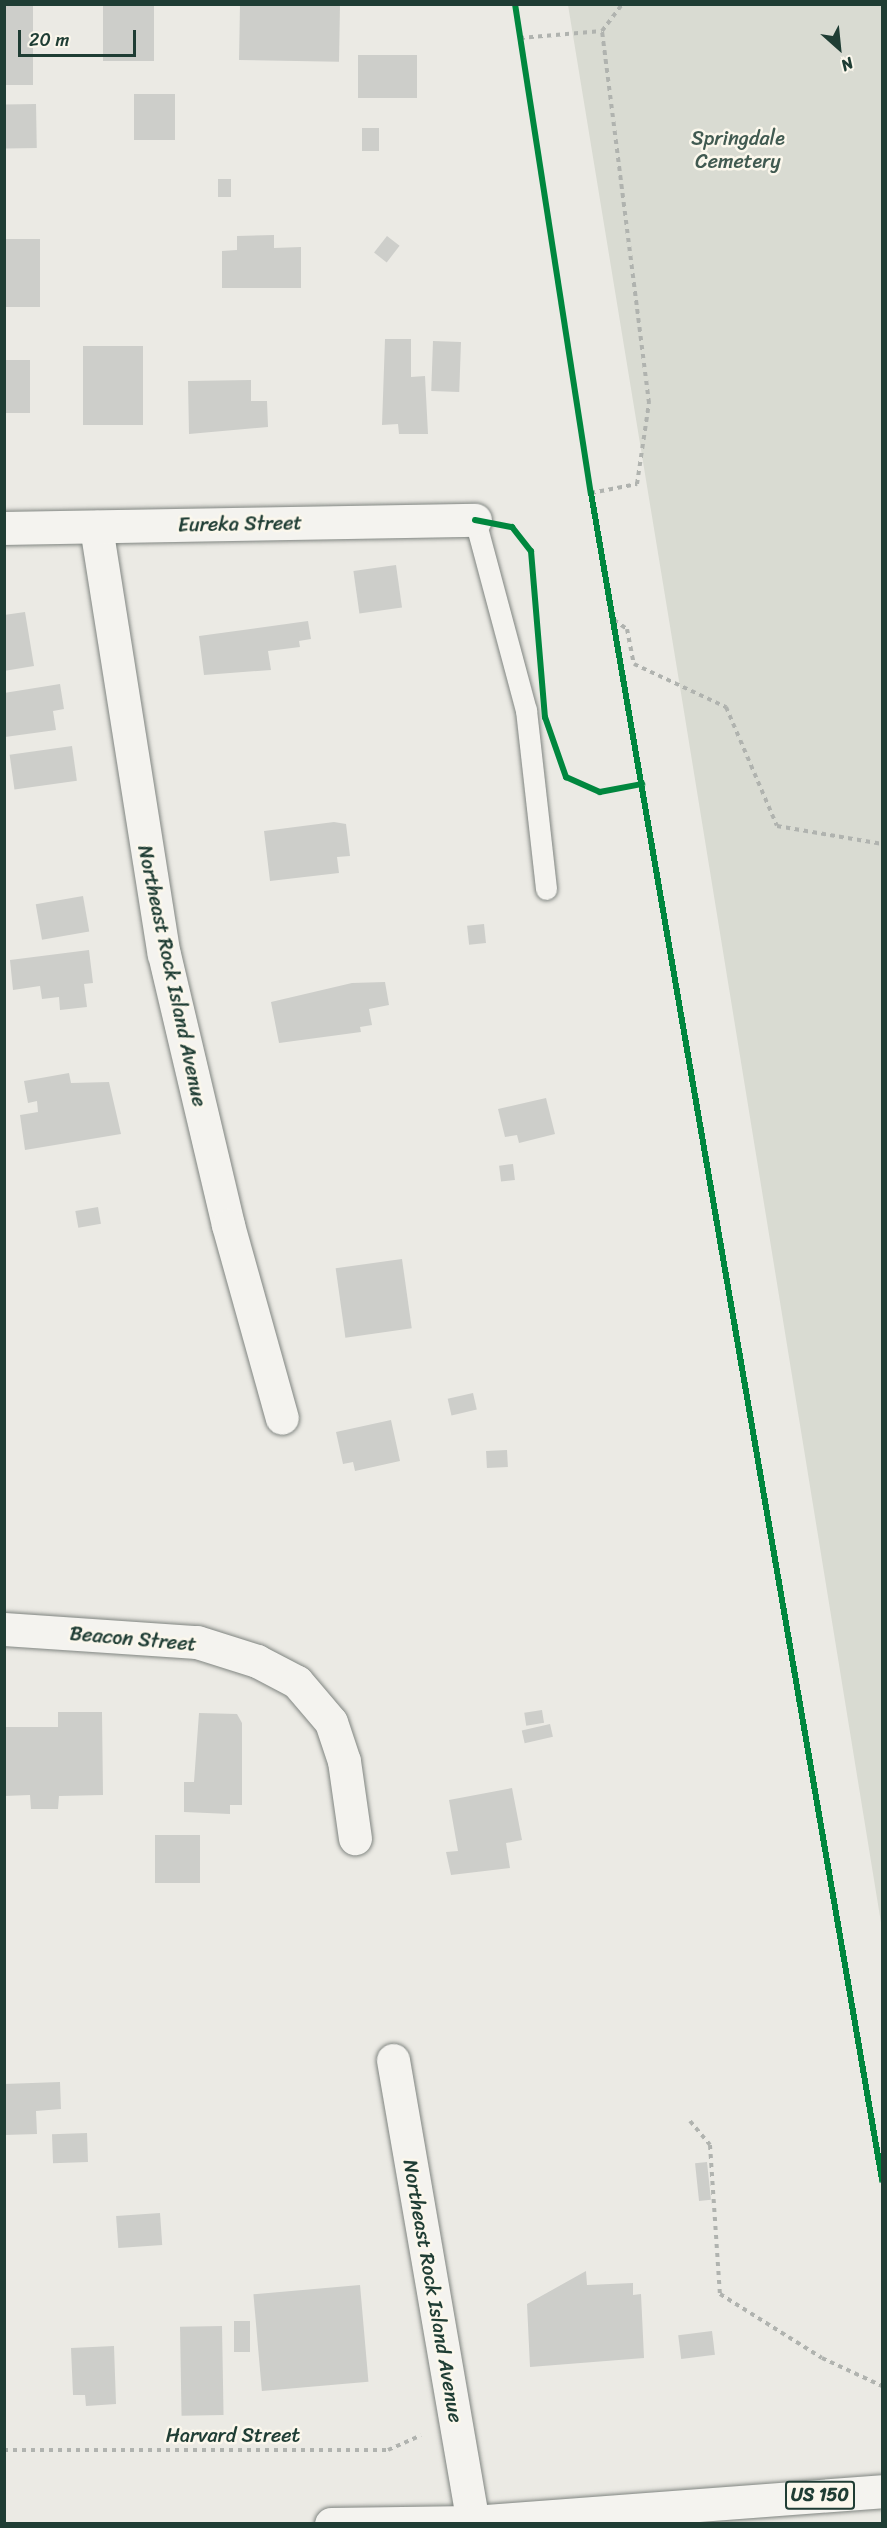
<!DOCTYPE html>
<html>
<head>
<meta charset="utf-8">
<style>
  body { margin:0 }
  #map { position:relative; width:887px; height:2528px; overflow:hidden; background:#ebeae4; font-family:Sriracha,sans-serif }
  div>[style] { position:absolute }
  .green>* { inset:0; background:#d9dbd2 }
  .building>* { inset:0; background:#cdceca; transform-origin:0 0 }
  .path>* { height:4px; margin-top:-2px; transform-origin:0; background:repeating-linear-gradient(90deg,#b0b3af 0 4.5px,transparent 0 9px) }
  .roads { filter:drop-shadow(0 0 2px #808581) drop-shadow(0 0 2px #808581) }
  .lane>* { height:21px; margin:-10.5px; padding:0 10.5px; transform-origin:10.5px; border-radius:10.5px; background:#f4f3ef }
  .street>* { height:33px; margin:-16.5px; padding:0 16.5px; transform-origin:16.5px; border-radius:16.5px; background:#f4f3ef }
  .highway>* { height:33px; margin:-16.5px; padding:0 16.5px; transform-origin:16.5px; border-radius:16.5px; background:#f4f3ef }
  .cycleway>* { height:6px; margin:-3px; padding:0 3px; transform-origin:3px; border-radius:3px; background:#00873e }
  span { translate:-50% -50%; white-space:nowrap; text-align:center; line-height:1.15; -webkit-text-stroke:5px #fbf7ec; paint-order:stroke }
  .shield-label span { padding:2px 4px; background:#fbf7ec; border:2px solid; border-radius:4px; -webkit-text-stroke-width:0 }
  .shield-label { font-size:18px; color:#1f3d34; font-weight:700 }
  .park-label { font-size:20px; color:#415a51 }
  .street-label { font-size:20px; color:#1f3d34 }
  .frame { position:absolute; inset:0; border:6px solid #1f3d34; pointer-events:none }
  .north { position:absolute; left:809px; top:18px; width:60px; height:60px; -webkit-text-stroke:4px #fbf7ec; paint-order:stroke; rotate:153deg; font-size:16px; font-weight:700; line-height:24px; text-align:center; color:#1f3d34 }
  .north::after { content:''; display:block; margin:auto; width:21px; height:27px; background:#1f3d34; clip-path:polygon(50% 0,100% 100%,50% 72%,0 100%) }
  .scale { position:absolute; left:18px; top:30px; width:118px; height:27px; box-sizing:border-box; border:3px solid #1f3d34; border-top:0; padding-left:8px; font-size:18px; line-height:21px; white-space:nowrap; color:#1f3d34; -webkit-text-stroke:4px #fbf7ec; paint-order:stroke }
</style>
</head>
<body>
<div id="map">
  <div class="green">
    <div style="clip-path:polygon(568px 5px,882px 5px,882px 1929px,680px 687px)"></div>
  </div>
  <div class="building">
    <div style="left:4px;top:4px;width:29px;height:81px"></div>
    <div style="left:103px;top:4px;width:51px;height:57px"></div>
    <div style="left:240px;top:4px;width:100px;height:56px;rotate:1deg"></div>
    <div style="left:358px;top:55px;width:59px;height:43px"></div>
    <div style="left:134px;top:94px;width:41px;height:46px"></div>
    <div style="left:36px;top:104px;width:44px;height:31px;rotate:89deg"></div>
    <div style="left:362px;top:128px;width:17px;height:23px"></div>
    <div style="left:218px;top:179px;width:13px;height:18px"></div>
    <div style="clip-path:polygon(274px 235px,274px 248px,301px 247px,301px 288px,222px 288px,222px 251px,237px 250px,237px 236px)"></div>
    <div style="left:387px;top:236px;width:16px;height:21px;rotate:38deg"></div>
    <div style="left:4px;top:239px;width:36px;height:68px"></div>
    <div style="clip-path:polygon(385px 339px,411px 339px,411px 377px,425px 376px,428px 434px,399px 434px,398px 424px,382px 425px)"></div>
    <div style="left:433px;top:341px;width:28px;height:50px;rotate:2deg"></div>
    <div style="left:143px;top:346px;width:79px;height:60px;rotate:90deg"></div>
    <div style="left:4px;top:360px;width:26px;height:53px"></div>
    <div style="clip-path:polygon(251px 380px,251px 401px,267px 401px,268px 427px,189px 434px,188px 381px)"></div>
    <div style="left:396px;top:565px;width:43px;height:43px;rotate:82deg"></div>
    <div style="clip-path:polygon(25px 612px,34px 666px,4px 671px,4px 615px)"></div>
    <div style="clip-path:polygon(308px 621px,311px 639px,299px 641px,300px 647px,268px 651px,271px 670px,204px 675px,199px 636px)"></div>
    <div style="clip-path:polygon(60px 684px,64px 709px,53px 711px,56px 730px,5px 737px,4px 693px)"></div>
    <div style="left:72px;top:746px;width:35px;height:63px;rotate:82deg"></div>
    <div style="clip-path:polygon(334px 822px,346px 824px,350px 856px,337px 857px,339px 873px,270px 881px,264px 831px)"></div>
    <div style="left:83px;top:896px;width:36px;height:48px;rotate:80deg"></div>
    <div style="left:484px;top:924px;width:19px;height:17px;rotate:84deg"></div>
    <div style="clip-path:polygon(89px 950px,93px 983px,84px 984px,87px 1007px,60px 1010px,59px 997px,42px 999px,40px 986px,13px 990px,10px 960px)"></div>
    <div style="clip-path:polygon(385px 982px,389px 1005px,369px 1009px,372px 1025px,360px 1027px,361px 1032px,279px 1043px,271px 1002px,352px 983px)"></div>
    <div style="clip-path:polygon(69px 1073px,71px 1083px,109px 1082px,121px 1134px,25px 1150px,20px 1115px,38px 1112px,37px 1101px,28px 1103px,24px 1081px)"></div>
    <div style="clip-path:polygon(546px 1098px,555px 1134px,519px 1143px,517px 1135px,505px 1137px,498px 1109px)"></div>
    <div style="left:513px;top:1164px;width:16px;height:14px;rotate:83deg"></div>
    <div style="left:98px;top:1207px;width:17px;height:23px;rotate:80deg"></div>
    <div style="left:402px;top:1259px;width:70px;height:67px;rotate:82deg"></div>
    <div style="left:473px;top:1393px;width:17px;height:26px;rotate:77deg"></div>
    <div style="clip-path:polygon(391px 1420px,400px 1461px,355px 1471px,353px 1462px,343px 1464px,336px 1432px)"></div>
    <div style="left:507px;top:1450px;width:17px;height:21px;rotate:87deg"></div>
    <div style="left:542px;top:1710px;width:13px;height:18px;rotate:81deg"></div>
    <div style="clip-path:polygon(58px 1712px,102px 1712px,103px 1795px,59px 1796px,58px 1809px,31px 1809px,30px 1795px,4px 1796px,4px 1727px,58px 1727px)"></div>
    <div style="clip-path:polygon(199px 1713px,237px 1714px,242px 1723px,242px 1805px,230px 1805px,230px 1814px,184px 1812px,184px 1782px,194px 1782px)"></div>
    <div style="left:550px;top:1724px;width:13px;height:29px;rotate:77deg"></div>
    <div style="clip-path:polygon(512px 1788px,522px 1840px,506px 1843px,510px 1868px,451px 1875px,446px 1852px,458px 1851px,449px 1800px)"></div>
    <div style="left:200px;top:1835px;width:48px;height:45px;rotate:90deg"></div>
    <div style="clip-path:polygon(60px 2082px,61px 2109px,36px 2111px,37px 2134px,4px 2135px,4px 2084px)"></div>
    <div style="left:87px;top:2133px;width:29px;height:35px;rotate:88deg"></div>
    <div style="left:707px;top:2162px;width:38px;height:12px;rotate:84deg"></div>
    <div style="left:160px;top:2213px;width:32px;height:44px;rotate:86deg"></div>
    <div style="clip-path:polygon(586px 2271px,587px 2285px,633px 2283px,633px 2295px,641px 2294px,644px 2358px,530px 2367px,527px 2304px)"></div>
    <div style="left:360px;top:2285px;width:97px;height:107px;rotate:85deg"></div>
    <div style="left:234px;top:2321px;width:16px;height:31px"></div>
    <div style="left:222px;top:2326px;width:89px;height:42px;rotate:89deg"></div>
    <div style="left:712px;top:2331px;width:24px;height:34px;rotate:83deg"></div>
    <div style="clip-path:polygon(114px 2346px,116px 2404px,86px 2406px,85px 2395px,73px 2395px,71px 2348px)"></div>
  </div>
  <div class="path">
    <div style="left:520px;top:38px;width:82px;rotate:-4.9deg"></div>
    <div style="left:591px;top:493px;width:47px;rotate:-11.1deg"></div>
    <div style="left:637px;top:484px;width:82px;rotate:-81.6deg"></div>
    <div style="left:649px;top:403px;width:375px;rotate:-97.2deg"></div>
    <div style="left:602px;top:31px;width:34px;rotate:-53deg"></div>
    <div style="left:614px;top:620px;width:16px;rotate:35deg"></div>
    <div style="left:627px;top:629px;width:36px;rotate:79deg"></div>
    <div style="left:634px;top:664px;width:102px;rotate:25.1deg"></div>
    <div style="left:726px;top:707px;width:129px;rotate:66.8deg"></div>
    <div style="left:777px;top:826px;width:107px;rotate:9.7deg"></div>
    <div style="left:690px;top:2121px;width:31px;rotate:50deg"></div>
    <div style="left:710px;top:2145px;width:149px;rotate:86.2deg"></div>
    <div style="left:720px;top:2294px;width:120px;rotate:32.1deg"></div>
    <div style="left:822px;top:2358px;width:66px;rotate:25deg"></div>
    <div style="left:4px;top:2450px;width:384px"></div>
    <div style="left:388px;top:2450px;width:36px;rotate:-24deg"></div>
  </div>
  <div class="roads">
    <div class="lane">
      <div style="left:475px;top:520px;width:197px;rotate:75deg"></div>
      <div style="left:526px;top:710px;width:180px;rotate:83.6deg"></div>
    </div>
    <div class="street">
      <div style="left:96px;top:527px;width:432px;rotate:81deg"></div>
      <div style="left:164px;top:954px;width:278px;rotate:76.7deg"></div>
      <div style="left:228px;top:1225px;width:200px;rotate:74.4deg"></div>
      <div style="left:4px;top:528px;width:471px;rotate:-1deg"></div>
      <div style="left:4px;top:1629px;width:193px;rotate:3.9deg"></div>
      <div style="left:197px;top:1642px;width:63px;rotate:17.6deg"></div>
      <div style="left:257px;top:1661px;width:45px;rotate:27.7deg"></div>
      <div style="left:297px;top:1682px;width:52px;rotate:49.6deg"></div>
      <div style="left:331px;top:1722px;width:41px;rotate:71.6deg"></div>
      <div style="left:344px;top:1761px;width:78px;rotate:81.9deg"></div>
      <div style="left:393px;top:2060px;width:469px;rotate:80.2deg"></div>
    </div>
    <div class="highway">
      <div style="left:331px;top:2524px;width:142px;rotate:-0.8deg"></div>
      <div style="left:473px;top:2522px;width:410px;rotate:-4.3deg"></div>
    </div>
  </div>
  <div class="cycleway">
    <div style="left:515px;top:4px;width:495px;rotate:81.2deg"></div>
    <div style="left:591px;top:493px;width:1712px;rotate:80.21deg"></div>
    <div style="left:475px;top:520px;width:38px;rotate:11deg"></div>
    <div style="left:512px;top:527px;width:31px;rotate:52deg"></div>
    <div style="left:531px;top:551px;width:167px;rotate:85.2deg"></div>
    <div style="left:545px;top:717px;width:64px;rotate:70.7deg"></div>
    <div style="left:566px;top:777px;width:37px;rotate:24deg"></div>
    <div style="left:600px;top:792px;width:43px;rotate:-10.8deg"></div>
  </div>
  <div class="shield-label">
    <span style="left:820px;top:2495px">US 150</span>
  </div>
  <div class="park-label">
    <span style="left:738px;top:150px">Springdale<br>Cemetery</span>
  </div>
  <div class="street-label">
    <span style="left:240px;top:524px;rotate:-1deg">Eureka Street</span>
    <span style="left:172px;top:976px;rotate:78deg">Northeast Rock Island Avenue</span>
    <span style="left:133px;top:1639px;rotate:5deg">Beacon Street</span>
    <span style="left:433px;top:2291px;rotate:80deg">Northeast Rock Island Avenue</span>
    <span style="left:233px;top:2435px">Harvard Street</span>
  </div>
  <div class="frame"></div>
  <div class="north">N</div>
  <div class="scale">20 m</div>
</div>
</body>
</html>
